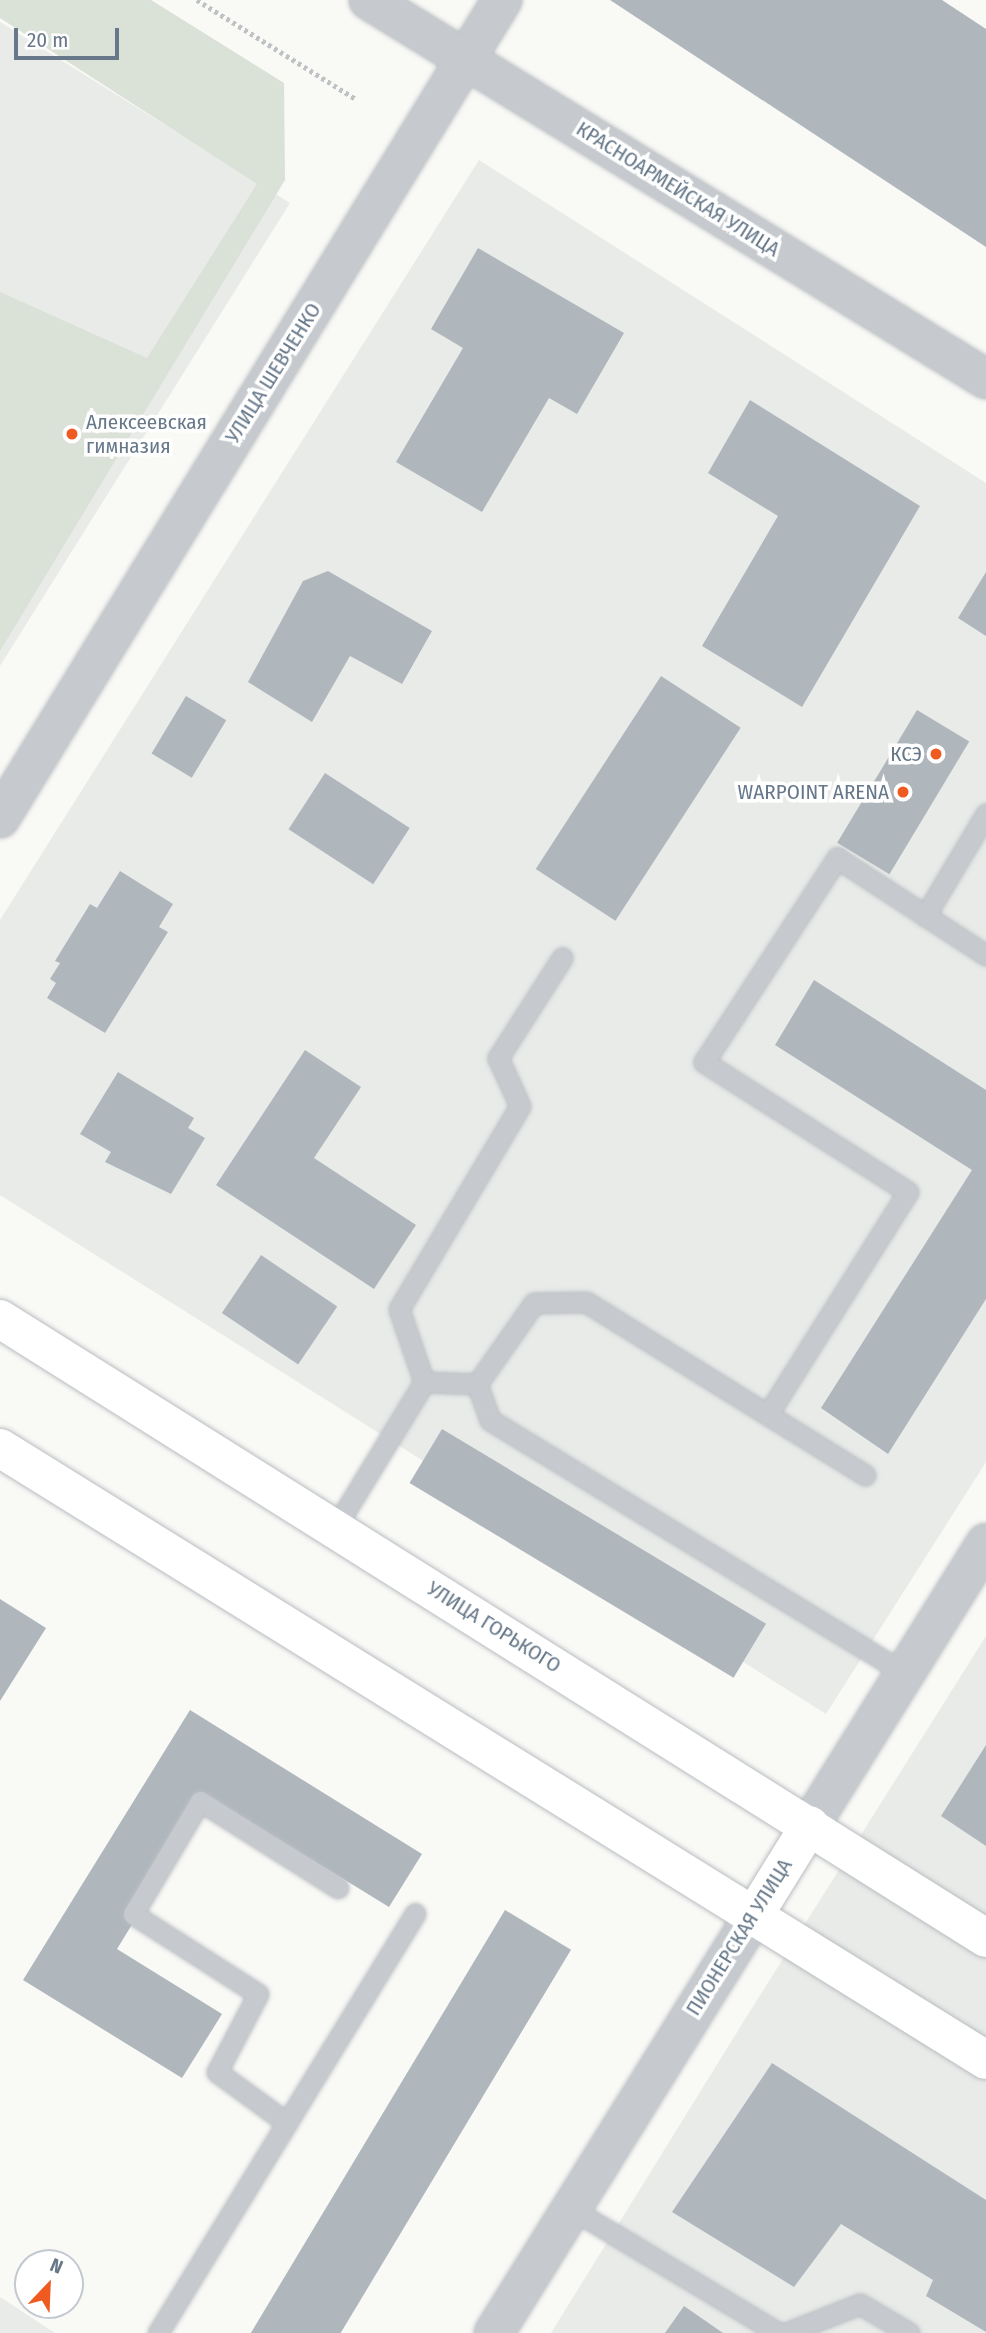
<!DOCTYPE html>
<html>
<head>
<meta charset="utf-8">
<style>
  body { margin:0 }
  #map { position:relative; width:986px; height:2333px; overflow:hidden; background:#f9f9f6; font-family:"Fira Sans Condensed",sans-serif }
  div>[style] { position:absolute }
  .built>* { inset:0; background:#e9ebe9 }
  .green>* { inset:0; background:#dae1d7 }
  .building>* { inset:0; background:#afb7bd; transform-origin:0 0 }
  .path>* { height:4.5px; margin-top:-2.25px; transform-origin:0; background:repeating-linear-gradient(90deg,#bfc2c4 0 3.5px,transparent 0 7px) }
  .roads { filter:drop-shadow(0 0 2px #b9bdc1) drop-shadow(0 0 2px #b9bdc1) }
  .service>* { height:19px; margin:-9.5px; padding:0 9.5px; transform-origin:9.5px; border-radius:9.5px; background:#c6cace }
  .tertiary>* { height:38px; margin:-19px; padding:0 19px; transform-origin:19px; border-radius:19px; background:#c6cace }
  .primary>* { height:38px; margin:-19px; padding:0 19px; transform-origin:19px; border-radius:19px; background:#fff }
  .dots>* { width:19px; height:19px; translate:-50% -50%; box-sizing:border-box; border:4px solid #fff; border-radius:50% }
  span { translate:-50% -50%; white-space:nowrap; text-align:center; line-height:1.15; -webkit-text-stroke:7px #fff; paint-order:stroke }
  .street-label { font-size:21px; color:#667889 }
  .poi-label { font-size:21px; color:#667889 }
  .left { translate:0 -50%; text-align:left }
  .right { translate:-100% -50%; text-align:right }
  .north { position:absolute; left:14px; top:2249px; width:70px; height:70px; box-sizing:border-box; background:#fff; border:2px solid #c2c9d0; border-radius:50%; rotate:23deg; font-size:19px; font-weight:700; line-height:28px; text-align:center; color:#667889 }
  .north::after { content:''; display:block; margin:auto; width:24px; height:32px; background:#ee5a20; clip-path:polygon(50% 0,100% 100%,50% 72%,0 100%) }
  .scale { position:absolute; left:14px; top:28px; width:105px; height:32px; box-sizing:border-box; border:4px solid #667889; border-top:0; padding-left:9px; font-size:21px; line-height:24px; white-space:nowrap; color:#667889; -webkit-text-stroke:5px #fff; paint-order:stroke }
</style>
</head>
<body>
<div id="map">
  <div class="built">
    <div style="clip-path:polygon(0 22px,290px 203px,0 666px)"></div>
    <div style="clip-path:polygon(479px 160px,986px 483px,986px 1462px,826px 1714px,0 1195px,0 920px)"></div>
    <div style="clip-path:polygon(986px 1636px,986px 2333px,551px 2333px,747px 2016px)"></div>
    <div style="clip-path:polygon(0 2297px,55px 2333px,0 2333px)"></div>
  </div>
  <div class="green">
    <div style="clip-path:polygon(0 0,151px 0,284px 83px,285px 180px,0 651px,0 292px,147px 358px,257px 184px,0 18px)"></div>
  </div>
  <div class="building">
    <div style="clip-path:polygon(610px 0,942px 0,986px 29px,986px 247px)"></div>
    <div style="clip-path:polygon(478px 248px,624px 333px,577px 414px,549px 398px,482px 512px,396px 462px,463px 348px,431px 329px)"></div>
    <div style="clip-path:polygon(750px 400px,920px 506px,802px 707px,702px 646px,778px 516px,708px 473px)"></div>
    <div style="clip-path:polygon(328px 571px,432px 631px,402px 684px,350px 656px,312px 722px,248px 682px,303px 581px)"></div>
    <div style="clip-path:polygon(986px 572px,986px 636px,958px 618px)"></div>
    <div style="left:661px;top:676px;width:95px;height:230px;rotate:33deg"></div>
    <div style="left:186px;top:696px;width:47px;height:67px;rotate:31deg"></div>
    <div style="left:917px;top:710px;width:61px;height:155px;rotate:31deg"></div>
    <div style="left:325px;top:773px;width:101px;height:67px;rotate:33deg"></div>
    <div style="clip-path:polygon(120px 871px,173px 904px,159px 927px,168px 932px,105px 1033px,47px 998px,56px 983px,50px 979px,60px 963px,55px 961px,90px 904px,97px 908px)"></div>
    <div style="clip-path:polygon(814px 980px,986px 1090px,986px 1299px,888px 1454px,821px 1408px,972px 1170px,775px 1045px)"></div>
    <div style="clip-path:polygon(305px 1050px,361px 1087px,314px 1158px,416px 1225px,374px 1289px,216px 1185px)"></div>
    <div style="clip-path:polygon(118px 1072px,194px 1118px,188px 1128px,205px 1138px,171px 1194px,105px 1162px,111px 1152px,80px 1134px)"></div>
    <div style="left:261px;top:1255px;width:92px;height:70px;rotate:34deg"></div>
    <div style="left:442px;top:1429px;width:378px;height:63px;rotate:31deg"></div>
    <div style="clip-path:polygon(0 1599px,46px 1628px,0 1701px)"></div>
    <div style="clip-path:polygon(190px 1710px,422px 1854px,389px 1907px,210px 1797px,117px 1949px,222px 2014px,182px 2078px,23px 1980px)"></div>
    <div style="clip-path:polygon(986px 1745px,986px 1846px,941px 1816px)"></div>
    <div style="left:505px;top:1910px;width:77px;height:494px;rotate:31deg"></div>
    <div style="clip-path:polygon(772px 2063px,986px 2200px,986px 2332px,926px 2296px,933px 2280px,841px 2224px,794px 2287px,672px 2212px)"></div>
    <div style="clip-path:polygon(684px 2306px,723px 2333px,665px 2333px)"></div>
  </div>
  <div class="path">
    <div style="left:197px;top:0;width:187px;rotate:31.9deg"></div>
  </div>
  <div class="roads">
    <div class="service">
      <div style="left:925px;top:916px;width:119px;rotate:-59.1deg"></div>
      <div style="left:424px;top:1382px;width:77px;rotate:-108.9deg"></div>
      <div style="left:399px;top:1309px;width:236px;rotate:-59.2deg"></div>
      <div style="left:520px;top:1106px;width:53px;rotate:-114.6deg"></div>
      <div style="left:498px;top:1058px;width:119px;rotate:-57.4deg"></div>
      <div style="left:768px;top:1414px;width:262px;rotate:-57.8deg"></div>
      <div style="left:908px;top:1192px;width:242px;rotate:-147.5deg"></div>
      <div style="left:704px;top:1062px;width:244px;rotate:-56.9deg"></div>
      <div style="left:837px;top:858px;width:178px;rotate:33.1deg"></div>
      <div style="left:865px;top:1475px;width:328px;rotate:-148.2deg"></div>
      <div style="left:586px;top:1302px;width:52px;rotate:178.9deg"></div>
      <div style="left:534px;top:1303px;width:99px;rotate:125.1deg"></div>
      <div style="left:477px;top:1384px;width:38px;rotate:70deg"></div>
      <div style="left:490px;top:1420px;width:486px;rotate:31.4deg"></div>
      <div style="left:335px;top:1528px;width:171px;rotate:-58.6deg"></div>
      <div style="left:424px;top:1382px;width:53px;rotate:2.2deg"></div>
      <div style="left:287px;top:2123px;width:87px;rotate:-143.9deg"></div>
      <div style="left:217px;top:2072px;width:88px;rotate:-62.3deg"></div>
      <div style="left:258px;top:1994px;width:148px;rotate:-147.4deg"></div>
      <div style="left:133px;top:1914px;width:131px;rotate:-59.3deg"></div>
      <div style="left:200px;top:1801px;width:163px;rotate:32.2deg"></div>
      <div style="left:572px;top:2209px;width:240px;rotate:31deg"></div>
      <div style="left:158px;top:2333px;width:492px;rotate:-58.5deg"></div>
      <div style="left:786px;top:2333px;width:79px;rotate:-21.4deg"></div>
      <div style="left:860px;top:2304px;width:57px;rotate:30.6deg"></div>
    </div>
    <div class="tertiary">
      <div style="left:369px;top:0;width:724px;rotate:31.56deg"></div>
      <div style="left:0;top:818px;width:960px;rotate:-58.46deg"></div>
      <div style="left:810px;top:1825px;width:332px;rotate:-58deg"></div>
      <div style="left:494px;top:2333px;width:496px;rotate:-58.1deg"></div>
    </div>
    <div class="primary">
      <div style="left:0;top:1319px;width:1164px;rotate:32.12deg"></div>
      <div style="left:0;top:1448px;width:1160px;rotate:31.83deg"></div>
      <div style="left:756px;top:1912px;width:102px;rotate:-58.2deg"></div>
    </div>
  </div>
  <div class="dots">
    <div style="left:72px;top:434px;background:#ee5a20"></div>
    <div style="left:936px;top:754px;background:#ee5a20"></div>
    <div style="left:903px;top:792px;background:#ee5a20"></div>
  </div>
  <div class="street-label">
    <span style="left:678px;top:189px;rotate:32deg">КРАСНОАРМЕЙСКАЯ УЛИЦА</span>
    <span style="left:273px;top:373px;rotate:-58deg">УЛИЦА ШЕВЧЕНКО</span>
    <span style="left:494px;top:1627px;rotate:32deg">УЛИЦА ГОРЬКОГО</span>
    <span style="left:739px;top:1937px;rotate:-58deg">ПИОНЕРСКАЯ УЛИЦА</span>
  </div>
  <div class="poi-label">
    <span class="left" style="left:86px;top:434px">Алексеевская<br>гимназия</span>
    <span class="right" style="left:922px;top:754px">КСЭ</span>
    <span class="right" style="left:889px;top:792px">WARPOINT ARENA</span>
  </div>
  <div class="north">N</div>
  <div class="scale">20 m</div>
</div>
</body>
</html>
